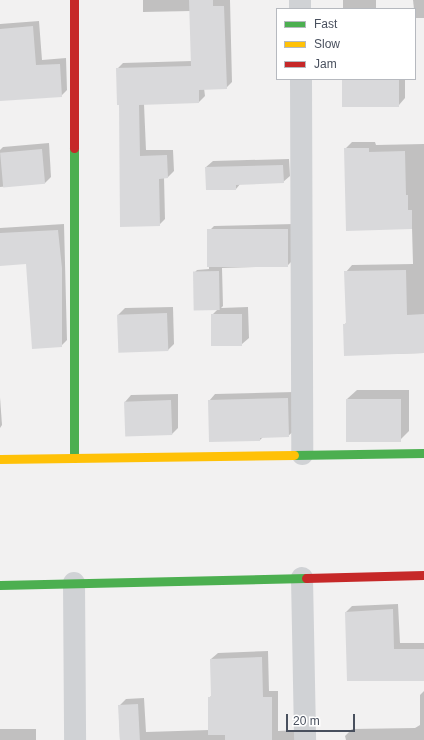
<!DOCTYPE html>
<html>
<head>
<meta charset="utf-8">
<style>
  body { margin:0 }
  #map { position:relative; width:424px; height:740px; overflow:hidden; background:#f2f1f1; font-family:Helvetica,sans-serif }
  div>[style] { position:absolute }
  .shadow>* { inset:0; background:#0003; transform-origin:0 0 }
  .building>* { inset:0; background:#d9d9db; transform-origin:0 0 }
  .street>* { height:22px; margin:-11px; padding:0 11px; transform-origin:11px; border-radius:11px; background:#d0d2d5 }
  .fast>* { height:9px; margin:-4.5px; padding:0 4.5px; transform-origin:4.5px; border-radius:4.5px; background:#4caf50 }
  .slow>* { height:9px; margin:-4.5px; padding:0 4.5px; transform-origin:4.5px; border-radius:4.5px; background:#ffc107 }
  .jam>* { height:9px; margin:-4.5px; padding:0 4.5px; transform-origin:4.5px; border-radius:4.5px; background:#c62828 }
  span { translate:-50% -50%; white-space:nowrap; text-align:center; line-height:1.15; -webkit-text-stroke:4px #fff; paint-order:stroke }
  .legend { position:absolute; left:276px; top:8px; width:140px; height:72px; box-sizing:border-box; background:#fff; border:1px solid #b6b9bf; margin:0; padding:5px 7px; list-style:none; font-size:12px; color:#49505e }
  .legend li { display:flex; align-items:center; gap:8px; height:20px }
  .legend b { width:20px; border:1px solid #b6b9bf }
  .scale { position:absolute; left:286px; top:714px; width:69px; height:18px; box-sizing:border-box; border:2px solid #49505e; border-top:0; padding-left:5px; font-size:12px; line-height:14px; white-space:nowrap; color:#49505e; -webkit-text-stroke:3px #fff; paint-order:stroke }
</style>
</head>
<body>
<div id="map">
  <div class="shadow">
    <div style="clip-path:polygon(143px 0,230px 0,232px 82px,226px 88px,204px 88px,205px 96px,199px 102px,144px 104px,146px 150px,173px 150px,174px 171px,168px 177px,164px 177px,165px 219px,159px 225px,120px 104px,117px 69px,123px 63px,192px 61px,191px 11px,143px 12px)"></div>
    <div style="left:343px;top:0;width:33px;height:9px"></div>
    <div style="clip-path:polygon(413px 0,424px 0,424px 18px,415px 18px)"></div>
    <div style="clip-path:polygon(39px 21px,42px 60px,66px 58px,67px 90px,61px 96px,0 81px,0 24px)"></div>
    <div style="clip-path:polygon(343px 79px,405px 79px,405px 98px,399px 105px)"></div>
    <div style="clip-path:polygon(352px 142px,375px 142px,376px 145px,424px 144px,424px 353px,345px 355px,344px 325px,347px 322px,346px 272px,352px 265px,413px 264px,412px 228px,347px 230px,345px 149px)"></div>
    <div style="clip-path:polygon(49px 143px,51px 177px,45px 183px,0 187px,0 150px,3px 147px)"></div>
    <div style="clip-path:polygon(289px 159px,290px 176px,283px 182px,241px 183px,236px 189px,206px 167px,213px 161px)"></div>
    <div style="clip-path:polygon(64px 224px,67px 340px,61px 346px,27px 263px,0 265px,0 228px)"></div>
    <div style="clip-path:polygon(294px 224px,293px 260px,287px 266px,222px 268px,223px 306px,221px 308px,248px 307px,249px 338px,242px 344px,213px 345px,212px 315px,218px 309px,194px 273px,197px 270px,209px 269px,208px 232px,214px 226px)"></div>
    <div style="clip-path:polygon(173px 307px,174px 344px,168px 350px,118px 315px,125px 308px)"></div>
    <div style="clip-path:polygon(357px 390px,409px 390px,409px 431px,400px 440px,347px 441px,347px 399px)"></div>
    <div style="clip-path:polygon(294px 392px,295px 430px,288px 436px,263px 437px,260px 440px,209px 401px,215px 394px)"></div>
    <div style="clip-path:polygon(178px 394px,178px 428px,172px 434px,125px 402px,131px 395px)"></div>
    <div style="clip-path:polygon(0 397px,2px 425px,0 428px)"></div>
    <div style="clip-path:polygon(398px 604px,400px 643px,424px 643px,424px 680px,346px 612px,352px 606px)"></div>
    <div style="clip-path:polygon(268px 651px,269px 691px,278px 691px,278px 731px,299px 730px,302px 740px,120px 740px,119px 706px,126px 699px,144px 698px,146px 732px,209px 730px,209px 698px,212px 695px,211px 659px,218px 653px)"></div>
    <div style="clip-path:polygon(424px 691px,424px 740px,346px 740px,345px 736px,352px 729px,415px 728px,420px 725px,420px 695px)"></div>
    <div style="left:36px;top:729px;width:11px;height:36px;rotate:90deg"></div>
  </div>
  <div class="building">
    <div style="clip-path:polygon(189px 0,213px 0,213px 6px,224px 6px,227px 89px,199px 90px,199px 103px,139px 105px,140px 156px,167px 155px,168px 178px,159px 179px,160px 226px,120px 227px,119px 105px,117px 105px,116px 68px,191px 66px)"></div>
    <div style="clip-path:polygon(33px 26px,36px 65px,60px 64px,62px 97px,0 101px,0 29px)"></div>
    <div style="left:342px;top:79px;width:57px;height:28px"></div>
    <div style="clip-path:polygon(344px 148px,369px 148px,369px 152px,405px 151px,406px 195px,408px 195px,408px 210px,412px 210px,412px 229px,346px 231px)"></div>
    <div style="left:42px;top:149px;width:35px;height:42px;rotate:85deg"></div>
    <div style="clip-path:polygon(283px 165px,284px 183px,236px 185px,236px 190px,206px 190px,205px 167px)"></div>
    <div style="left:288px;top:229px;width:38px;height:81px;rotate:90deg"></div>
    <div style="clip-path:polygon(58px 230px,62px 268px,62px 347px,32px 349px,26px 264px,0 266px,0 233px)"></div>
    <div style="clip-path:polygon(406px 270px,407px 315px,424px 314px,424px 353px,344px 356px,343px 324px,346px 324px,344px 271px)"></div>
    <div style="left:219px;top:271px;width:39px;height:26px;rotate:89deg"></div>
    <div style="left:167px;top:313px;width:38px;height:50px;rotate:88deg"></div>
    <div style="left:211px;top:314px;width:31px;height:32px"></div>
    <div style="clip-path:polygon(288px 398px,289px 437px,260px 438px,260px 441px,209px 442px,208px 400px)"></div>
    <div style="left:346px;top:399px;width:55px;height:43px"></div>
    <div style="left:171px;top:400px;width:35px;height:47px;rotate:88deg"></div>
    <div style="clip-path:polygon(393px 609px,394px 649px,424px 649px,424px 681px,347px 681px,345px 612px)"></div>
    <div style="clip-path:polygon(262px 657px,263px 697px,272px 697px,272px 740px,225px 740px,225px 735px,208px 735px,208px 697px,211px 697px,210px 659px)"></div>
    <div style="left:138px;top:704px;width:36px;height:20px;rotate:87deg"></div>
  </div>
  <div class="street">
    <div style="left:300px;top:0;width:9px;rotate:90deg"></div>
    <div style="left:301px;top:79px;width:375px;rotate:89.8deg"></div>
    <div style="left:302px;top:578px;width:162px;rotate:88.9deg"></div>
    <div style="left:74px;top:583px;width:157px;rotate:89.6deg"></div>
  </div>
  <div class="fast">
    <div style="left:74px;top:148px;width:310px;rotate:90deg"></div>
    <div style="left:294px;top:455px;width:130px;rotate:-0.9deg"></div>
    <div style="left:0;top:585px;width:306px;rotate:-1.3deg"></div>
  </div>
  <div class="slow">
    <div style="left:0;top:459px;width:294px;rotate:-0.8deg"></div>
  </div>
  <div class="jam">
    <div style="left:74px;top:0;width:148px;rotate:90deg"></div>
    <div style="left:306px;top:578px;width:118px;rotate:-1.5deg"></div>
  </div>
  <ul class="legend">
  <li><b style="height:5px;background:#4caf50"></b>Fast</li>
  <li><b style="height:5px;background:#ffc107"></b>Slow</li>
  <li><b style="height:5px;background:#c62828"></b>Jam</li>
  </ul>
  <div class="scale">20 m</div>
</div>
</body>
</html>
